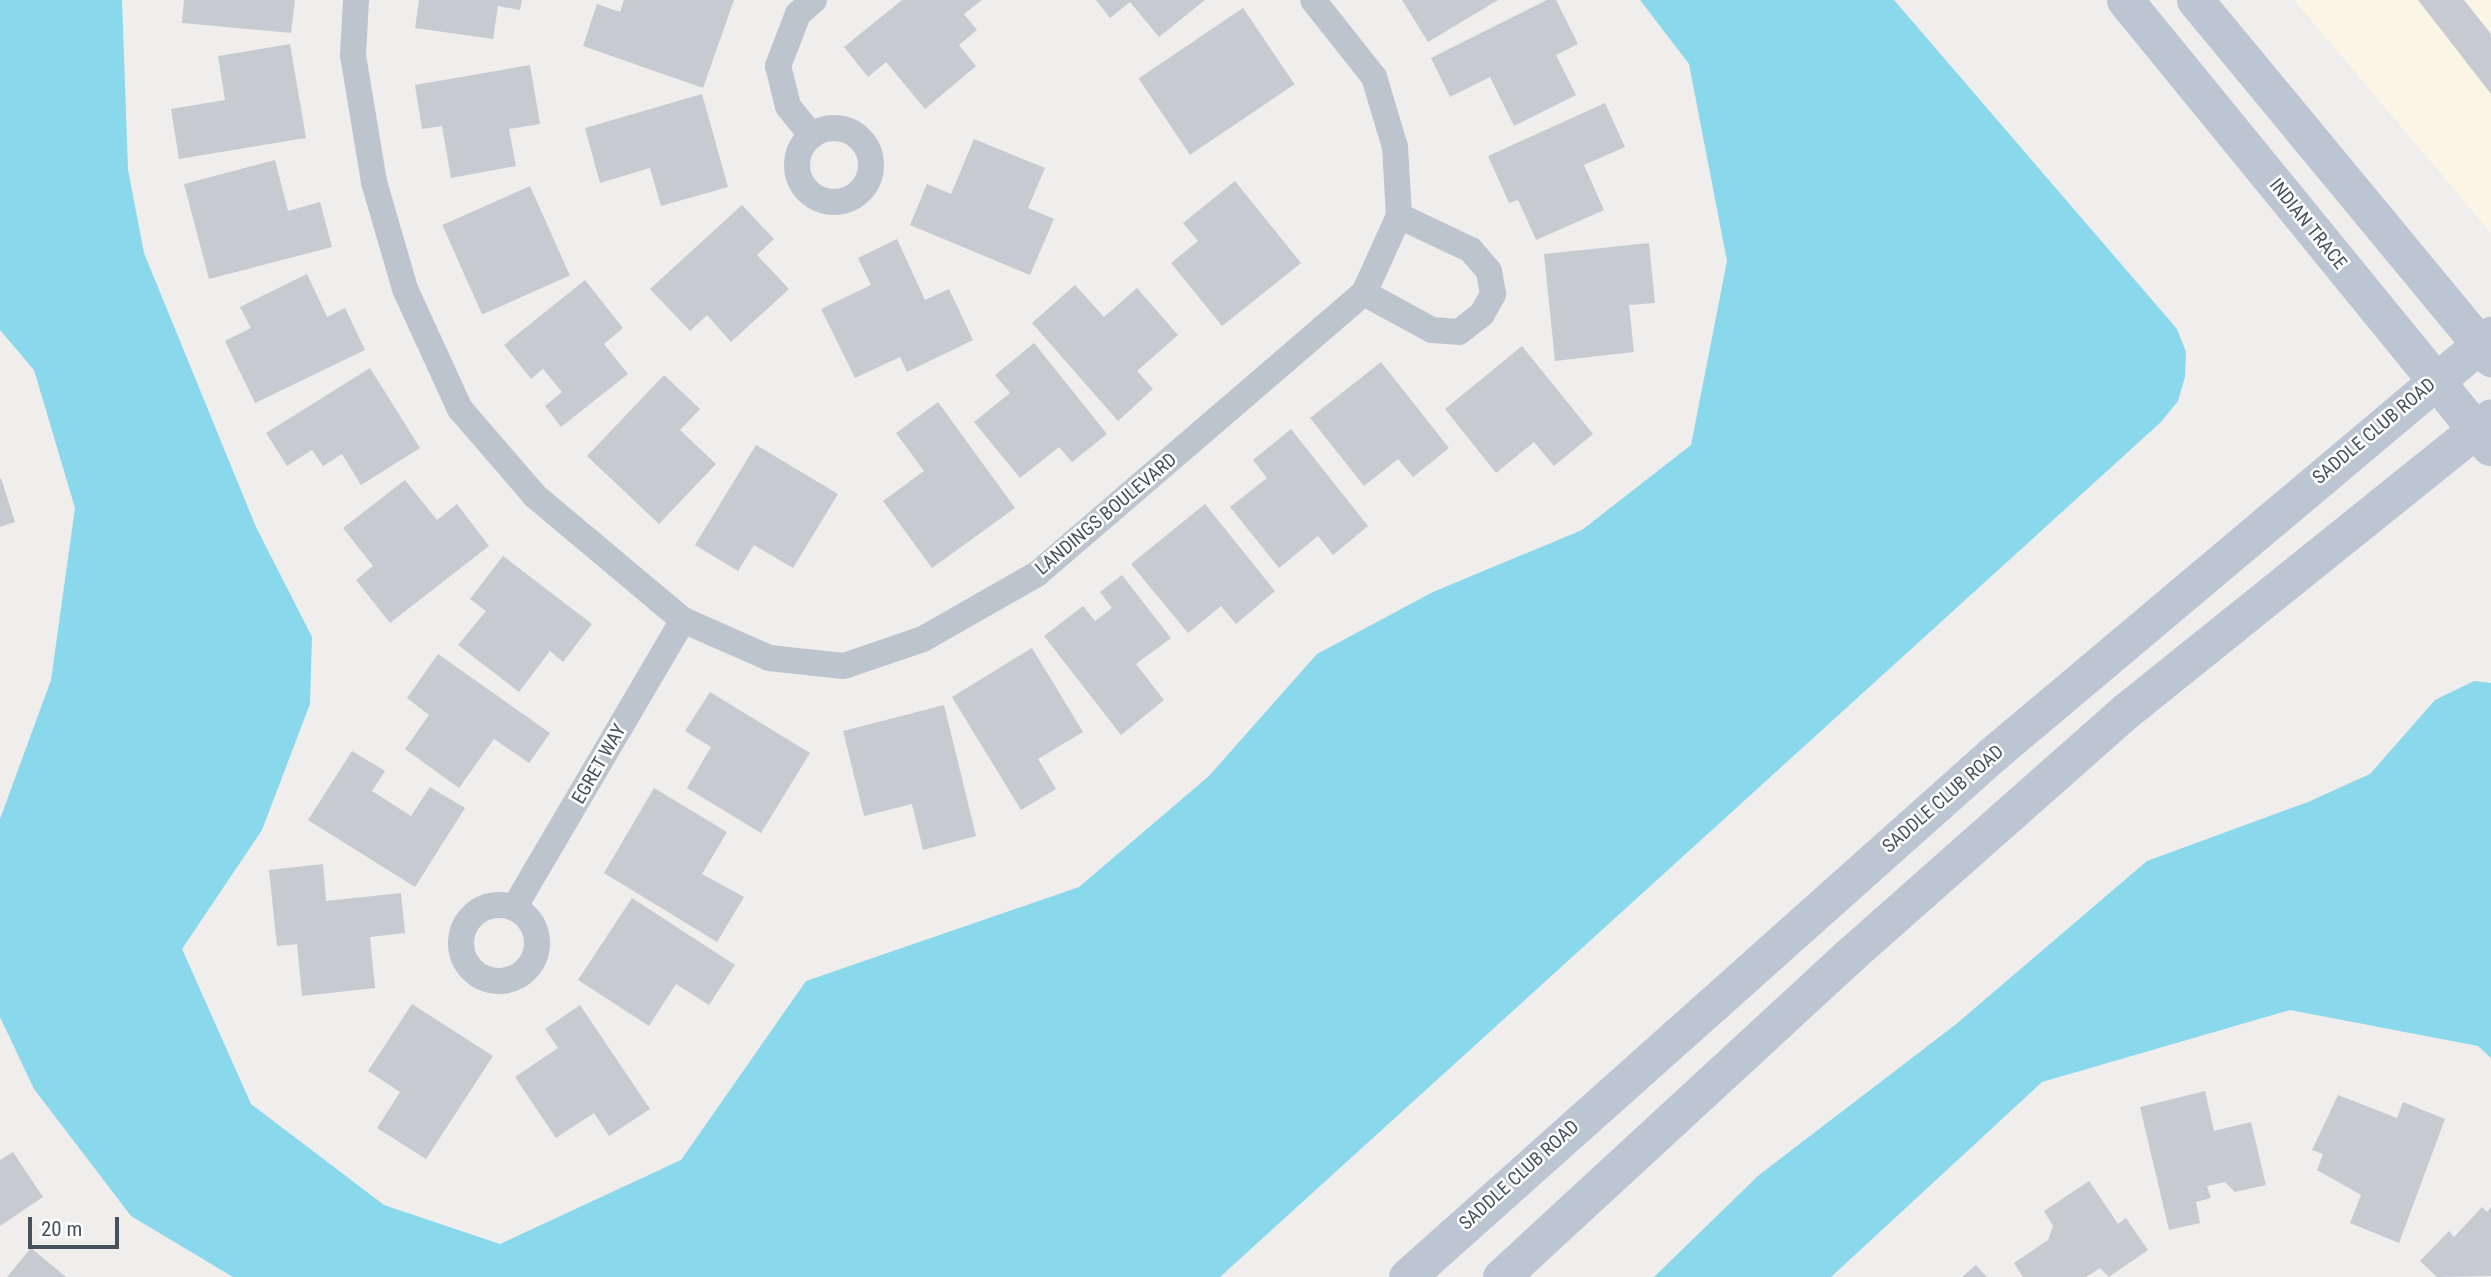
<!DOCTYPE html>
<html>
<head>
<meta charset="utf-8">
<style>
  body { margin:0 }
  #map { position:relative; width:2491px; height:1277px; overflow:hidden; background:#f0eded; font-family:"Roboto Condensed",sans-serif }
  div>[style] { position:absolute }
  .commercial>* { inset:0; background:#fbf5e6 }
  .water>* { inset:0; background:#89d8eb }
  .building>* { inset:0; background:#c7cad0; transform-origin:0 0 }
  .street>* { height:26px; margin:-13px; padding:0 13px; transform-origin:13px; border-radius:13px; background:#bcc5cd }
  .street>.ring { margin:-13px; padding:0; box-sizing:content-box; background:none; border:26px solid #bcc5cd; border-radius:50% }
  .secondary>* { height:37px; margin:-18.5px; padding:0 18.5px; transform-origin:18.5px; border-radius:18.5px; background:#bbc6d2 }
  span { translate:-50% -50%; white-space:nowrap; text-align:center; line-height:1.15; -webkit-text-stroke:5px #fff; paint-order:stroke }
  .street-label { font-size:19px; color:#46515b }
  .scale { position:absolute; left:28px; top:1217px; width:91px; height:32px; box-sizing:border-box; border:4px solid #46515b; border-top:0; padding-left:9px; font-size:21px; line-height:24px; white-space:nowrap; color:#46515b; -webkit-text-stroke:5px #fff; paint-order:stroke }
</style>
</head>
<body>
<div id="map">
  <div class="commercial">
    <div style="clip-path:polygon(2294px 0,2491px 0,2491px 233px)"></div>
  </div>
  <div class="water">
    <div style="clip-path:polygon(0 0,122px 0,128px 170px,144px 253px,256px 527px,312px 637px,310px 704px,262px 830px,182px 949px,251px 1104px,384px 1205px,500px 1244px,681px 1160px,806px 981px,1079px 887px,1209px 776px,1317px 654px,1433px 592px,1582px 530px,1691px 445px,1727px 261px,1689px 64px,1640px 0,1894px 0,2177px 329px,2186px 352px,2185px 377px,2178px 401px,2161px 422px,1220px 1277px,233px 1277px,131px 1216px,34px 1089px,0 1017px,0 819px,51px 680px,75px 508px,34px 370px,0 330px)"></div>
    <div style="clip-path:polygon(2474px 681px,2491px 683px,2491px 1058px,2478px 1046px,2290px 1010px,2042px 1082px,1831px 1277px,1654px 1277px,1759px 1175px,1955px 1025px,2147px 861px,2308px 802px,2370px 774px,2435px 700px)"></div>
  </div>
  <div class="building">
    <div style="clip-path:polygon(184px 0,295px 0,291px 33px,182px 23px)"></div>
    <div style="clip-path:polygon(419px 0,522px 0,520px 10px,498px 6px,493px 39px,415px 28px)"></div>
    <div style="clip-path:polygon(624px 0,734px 0,703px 88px,583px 46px,597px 4px,620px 12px)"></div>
    <div style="clip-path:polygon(902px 0,982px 0,964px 14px,977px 30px,959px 45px,976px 66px,925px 109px,886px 62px,868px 77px,844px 47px)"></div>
    <div style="clip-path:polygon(1096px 0,1205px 0,1159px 37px,1130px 2px,1110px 18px)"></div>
    <div style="clip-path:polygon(1402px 0,1498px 0,1428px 42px)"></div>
    <div style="clip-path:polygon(1547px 0,1556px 0,1578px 44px,1556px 55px,1576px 95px,1514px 126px,1490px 77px,1450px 97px,1431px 58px)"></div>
    <div style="clip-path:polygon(2418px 0,2464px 0,2491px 34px,2491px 94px)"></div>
    <div style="left:1243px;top:8px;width:92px;height:126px;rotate:56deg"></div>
    <div style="clip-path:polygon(290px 44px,306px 138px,179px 159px,171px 109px,225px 100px,218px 56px)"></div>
    <div style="clip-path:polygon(530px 65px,540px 124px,509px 129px,516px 166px,451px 178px,442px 126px,422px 129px,415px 85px)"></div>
    <div style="clip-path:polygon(702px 94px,728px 187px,661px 206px,650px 168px,600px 183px,585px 128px)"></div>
    <div style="clip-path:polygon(1605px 103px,1625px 147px,1584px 165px,1604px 210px,1536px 240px,1518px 200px,1509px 203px,1488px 156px)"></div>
    <div style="clip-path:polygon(974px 139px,1045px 168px,1028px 208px,1054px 219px,1030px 275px,910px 225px,927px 184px,951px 194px)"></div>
    <div style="clip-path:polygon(275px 160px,288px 211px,320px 202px,332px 247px,209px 279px,184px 184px)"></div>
    <div style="clip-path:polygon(1235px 181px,1301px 263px,1222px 326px,1171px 263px,1198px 241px,1183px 223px)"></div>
    <div style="left:530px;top:186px;width:98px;height:96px;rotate:66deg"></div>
    <div style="clip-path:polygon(742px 205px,774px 239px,757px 255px,789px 289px,731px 342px,707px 315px,690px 331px,650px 289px)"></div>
    <div style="clip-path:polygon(897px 239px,925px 300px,949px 289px,973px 340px,907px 372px,900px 357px,855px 378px,821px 309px,871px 285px,858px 258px)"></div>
    <div style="clip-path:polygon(1649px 243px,1655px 303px,1629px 305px,1634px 352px,1555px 361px,1544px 254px)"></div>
    <div style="clip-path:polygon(307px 274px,327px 317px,345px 308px,365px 350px,255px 403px,225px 341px,251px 328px,240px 307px)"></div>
    <div style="clip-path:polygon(585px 280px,623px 328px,604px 344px,628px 374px,561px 427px,545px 406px,562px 392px,543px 369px,531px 379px,504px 345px)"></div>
    <div style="clip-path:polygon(1075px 285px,1104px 317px,1137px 288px,1178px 335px,1137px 371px,1153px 389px,1118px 421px,1032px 323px)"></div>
    <div style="clip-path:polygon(1034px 343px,1107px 434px,1072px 462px,1059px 447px,1020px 478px,974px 422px,1010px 393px,995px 375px)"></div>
    <div style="clip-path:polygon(1522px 346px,1593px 434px,1554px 466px,1534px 442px,1496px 473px,1445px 409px)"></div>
    <div style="clip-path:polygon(1381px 362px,1449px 448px,1413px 477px,1398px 459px,1364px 486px,1310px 418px)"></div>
    <div style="clip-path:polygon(370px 368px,420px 448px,361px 485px,342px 454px,323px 466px,312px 450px,287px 466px,266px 433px)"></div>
    <div style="clip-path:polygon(664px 375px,700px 409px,680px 430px,716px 464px,659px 524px,587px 456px)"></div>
    <div style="clip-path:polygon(938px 402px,1015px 508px,932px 568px,883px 501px,924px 471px,896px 433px)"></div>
    <div style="clip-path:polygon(1291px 429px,1368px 526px,1333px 555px,1318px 536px,1279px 568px,1230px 507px,1267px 478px,1253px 460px)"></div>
    <div style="clip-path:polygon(756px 445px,838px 494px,793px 568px,754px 545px,738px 571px,695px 545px)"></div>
    <div style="clip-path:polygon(1px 478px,15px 522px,0 527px,0 479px)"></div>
    <div style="clip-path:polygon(405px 480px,437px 520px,457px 504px,489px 546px,390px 623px,356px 580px,373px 566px,343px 528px)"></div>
    <div style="clip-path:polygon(1205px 504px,1275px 591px,1236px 624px,1221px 606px,1188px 633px,1131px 564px)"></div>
    <div style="clip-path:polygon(503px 556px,592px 624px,563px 662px,550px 651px,519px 692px,458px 645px,486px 611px,470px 599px)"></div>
    <div style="clip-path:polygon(1122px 575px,1171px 638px,1136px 664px,1164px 700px,1121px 735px,1044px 636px,1083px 606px,1095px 621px,1112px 608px,1100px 592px)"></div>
    <div style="clip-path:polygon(1032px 648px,1083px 732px,1038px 759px,1056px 789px,1021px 810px,952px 697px)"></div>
    <div style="clip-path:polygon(438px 654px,550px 733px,529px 763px,494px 739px,459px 788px,405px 749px,429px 715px,407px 698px)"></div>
    <div style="clip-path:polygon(710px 692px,810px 753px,761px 833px,687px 788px,711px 747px,685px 731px)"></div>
    <div style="clip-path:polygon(944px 705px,976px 836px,923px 850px,912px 804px,864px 816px,843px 731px)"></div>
    <div style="clip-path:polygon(352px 751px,385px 771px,372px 791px,411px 816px,430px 787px,465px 808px,415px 887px,308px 820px)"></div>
    <div style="clip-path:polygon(654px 788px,727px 832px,702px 874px,744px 897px,717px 942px,604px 873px)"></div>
    <div style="clip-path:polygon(323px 864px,326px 901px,401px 893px,405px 933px,370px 937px,375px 988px,302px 996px,297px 944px,277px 946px,269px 870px)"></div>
    <div style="clip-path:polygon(632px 898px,735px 965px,709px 1005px,676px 984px,649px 1026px,578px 980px)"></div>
    <div style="clip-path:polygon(412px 1004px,493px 1056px,426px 1159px,377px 1128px,400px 1092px,368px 1071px)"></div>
    <div style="clip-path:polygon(580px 1005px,650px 1109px,609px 1136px,594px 1113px,556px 1138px,515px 1077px,558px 1048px,545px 1029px)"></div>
    <div style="clip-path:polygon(2205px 1091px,2214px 1131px,2251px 1122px,2266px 1185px,2235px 1192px,2225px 1182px,2207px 1186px,2211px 1198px,2196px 1202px,2200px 1223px,2169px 1230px,2140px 1107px)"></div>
    <div style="clip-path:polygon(2338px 1095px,2397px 1118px,2403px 1102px,2445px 1119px,2399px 1243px,2350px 1223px,2361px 1195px,2317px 1170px,2323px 1154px,2312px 1150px)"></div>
    <div style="clip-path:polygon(13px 1152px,43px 1197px,0 1226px,0 1160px)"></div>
    <div style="clip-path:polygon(2089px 1181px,2118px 1224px,2126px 1218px,2148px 1250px,2109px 1277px,2100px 1268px,2086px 1277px,2023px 1277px,2014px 1263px,2048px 1240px,2053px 1226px,2044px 1211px)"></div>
    <div style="clip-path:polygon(2482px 1207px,2487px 1212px,2491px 1207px,2491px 1276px,2437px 1277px,2420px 1261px,2449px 1231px,2454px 1237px)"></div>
    <div style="clip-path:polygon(31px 1248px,66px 1277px,7px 1277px)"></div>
    <div style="clip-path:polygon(1976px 1265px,1987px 1277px,1962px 1277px)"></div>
  </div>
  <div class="street">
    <div style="left:356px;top:0;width:55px;rotate:93.1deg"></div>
    <div style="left:353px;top:55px;width:129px;rotate:80.6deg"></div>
    <div style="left:374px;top:182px;width:111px;rotate:73.8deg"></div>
    <div style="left:405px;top:289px;width:132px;rotate:65.4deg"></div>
    <div style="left:460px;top:409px;width:115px;rotate:49.2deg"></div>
    <div style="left:535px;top:496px;width:193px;rotate:40deg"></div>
    <div style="left:683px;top:620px;width:94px;rotate:23.8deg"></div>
    <div style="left:769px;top:658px;width:75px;rotate:6.1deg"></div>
    <div style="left:844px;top:666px;width:83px;rotate:-18.9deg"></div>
    <div style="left:923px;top:639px;width:131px;rotate:-29.7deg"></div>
    <div style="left:1037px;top:574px;width:431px;rotate:-40.7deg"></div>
    <div style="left:1364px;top:293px;width:85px;rotate:-65.6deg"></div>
    <div style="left:1399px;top:216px;width:69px;rotate:-93.3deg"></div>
    <div style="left:1395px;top:147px;width:73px;rotate:-106.7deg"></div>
    <div style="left:1374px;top:77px;width:98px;rotate:-128.4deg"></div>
    <div class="ring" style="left:797px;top:128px;width:48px;height:48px"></div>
    <div style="left:812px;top:136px;width:38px;rotate:-129deg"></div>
    <div style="left:788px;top:106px;width:41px;rotate:-104deg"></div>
    <div style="left:778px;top:66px;width:56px;rotate:-69deg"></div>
    <div style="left:798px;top:14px;width:21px;rotate:-41deg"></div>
    <div style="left:1364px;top:293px;width:77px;rotate:28.6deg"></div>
    <div style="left:1432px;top:330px;width:27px;rotate:4deg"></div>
    <div style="left:1459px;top:332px;width:29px;rotate:-38deg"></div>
    <div style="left:1482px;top:314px;width:23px;rotate:-61deg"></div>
    <div style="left:1493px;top:294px;width:23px;rotate:-100deg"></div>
    <div style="left:1489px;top:271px;width:28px;rotate:-131deg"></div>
    <div style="left:1471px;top:250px;width:80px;rotate:-154.7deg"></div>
    <div class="ring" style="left:461px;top:905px;width:50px;height:50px"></div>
    <div style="left:514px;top:908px;width:334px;rotate:-59.6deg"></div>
  </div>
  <div class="secondary">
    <div style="left:2125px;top:0;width:577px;rotate:50.77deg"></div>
    <div style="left:2195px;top:0;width:465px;rotate:50.4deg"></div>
    <div style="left:1407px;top:1277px;width:785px;rotate:-41.75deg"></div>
    <div style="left:1993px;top:754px;width:651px;rotate:-40.08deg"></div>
    <div style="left:1501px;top:1277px;width:476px;rotate:-42.7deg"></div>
    <div style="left:1851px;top:954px;width:368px;rotate:-41.5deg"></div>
    <div style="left:2127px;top:710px;width:467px;rotate:-38.8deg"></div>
  </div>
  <div class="street-label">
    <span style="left:2308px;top:224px;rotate:51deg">INDIAN TRACE</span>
    <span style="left:2374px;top:431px;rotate:-40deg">SADDLE CLUB ROAD</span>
    <span style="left:1106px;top:514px;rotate:-40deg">LANDINGS BOULEVARD</span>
    <span style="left:599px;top:764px;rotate:-60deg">EGRET WAY</span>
    <span style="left:1943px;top:799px;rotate:-41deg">SADDLE CLUB ROAD</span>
    <span style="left:1519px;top:1175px;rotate:-42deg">SADDLE CLUB ROAD</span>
  </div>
  <div class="scale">20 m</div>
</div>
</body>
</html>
